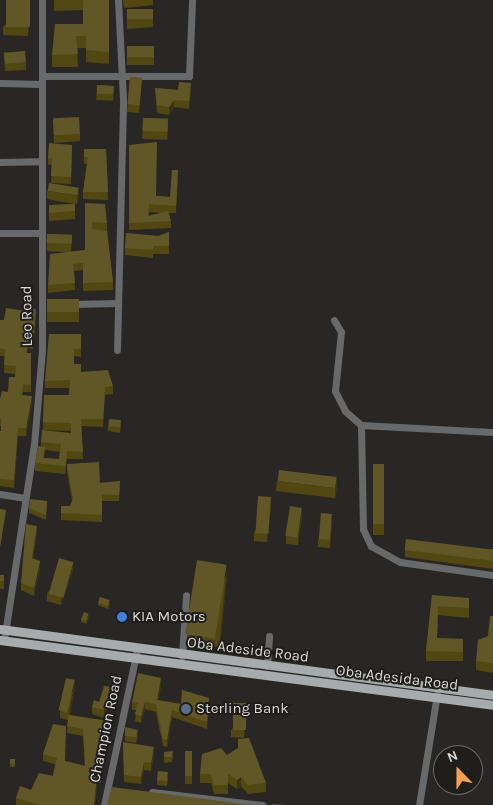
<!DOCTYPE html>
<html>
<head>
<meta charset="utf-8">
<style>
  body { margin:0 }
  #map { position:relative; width:493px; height:805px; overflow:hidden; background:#282725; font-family:Karla,sans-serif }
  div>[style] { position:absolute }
  .minor>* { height:7px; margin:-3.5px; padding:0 3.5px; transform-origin:3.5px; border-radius:3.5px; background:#67696a }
  .major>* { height:9px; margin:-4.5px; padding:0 4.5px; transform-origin:4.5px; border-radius:4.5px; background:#a7abac }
  .wall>* { inset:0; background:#524711; transform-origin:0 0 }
  .shaded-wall>* { inset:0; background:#3b3410 }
  .building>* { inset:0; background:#615726; transform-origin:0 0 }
  .dots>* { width:14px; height:14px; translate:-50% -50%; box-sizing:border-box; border:2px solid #1f1e1b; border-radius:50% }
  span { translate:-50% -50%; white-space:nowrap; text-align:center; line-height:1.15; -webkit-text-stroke:4px #1f1e1b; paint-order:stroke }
  .street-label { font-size:15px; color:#dad9d7 }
  .poi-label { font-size:15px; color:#dad9d7 }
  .left { translate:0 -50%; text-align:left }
  .north { position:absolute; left:433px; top:745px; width:50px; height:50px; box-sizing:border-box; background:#1f1e1b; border:1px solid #6a6966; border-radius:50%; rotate:338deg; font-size:14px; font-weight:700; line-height:20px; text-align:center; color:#dad9d7 }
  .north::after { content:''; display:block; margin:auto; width:18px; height:22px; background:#f8a04b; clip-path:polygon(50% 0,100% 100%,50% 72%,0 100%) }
</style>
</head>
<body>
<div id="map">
  <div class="minor">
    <div style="left:42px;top:76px;width:147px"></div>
    <div style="left:189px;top:76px;width:76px;rotate:-87.7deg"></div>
    <div style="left:0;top:83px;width:42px;rotate:1.4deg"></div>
    <div style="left:0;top:162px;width:39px;rotate:-1deg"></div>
    <div style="left:0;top:233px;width:40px"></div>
    <div style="left:72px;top:304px;width:45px;rotate:-1.3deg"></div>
    <div style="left:334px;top:320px;width:14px;rotate:60deg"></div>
    <div style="left:341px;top:332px;width:59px;rotate:95.8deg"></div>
    <div style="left:335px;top:391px;width:22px;rotate:63deg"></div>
    <div style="left:345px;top:411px;width:21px;rotate:41deg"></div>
    <div style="left:117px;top:350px;width:251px;rotate:-88.6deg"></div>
    <div style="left:123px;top:99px;width:99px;rotate:-92.9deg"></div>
    <div style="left:361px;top:425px;width:104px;rotate:88.9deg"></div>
    <div style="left:363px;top:529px;width:19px;rotate:65deg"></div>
    <div style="left:371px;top:546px;width:33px;rotate:29deg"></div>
    <div style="left:400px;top:562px;width:94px;rotate:8deg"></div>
    <div style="left:361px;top:425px;width:132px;rotate:3deg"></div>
    <div style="left:0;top:494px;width:24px;rotate:9deg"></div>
    <div style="left:4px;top:640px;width:197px;rotate:-81.3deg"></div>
    <div style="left:34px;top:445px;width:95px;rotate:-85.2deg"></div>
    <div style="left:42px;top:350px;width:350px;rotate:-90deg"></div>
    <div style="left:182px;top:656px;width:61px;rotate:-86.2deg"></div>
    <div style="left:267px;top:666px;width:30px;rotate:-86deg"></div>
    <div style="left:152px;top:792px;width:111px;rotate:6.7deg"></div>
    <div style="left:104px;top:805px;width:158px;rotate:-78deg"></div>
    <div style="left:419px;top:805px;width:112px;rotate:-80.8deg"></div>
  </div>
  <div class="major">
    <div style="left:0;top:629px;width:497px;rotate:7.6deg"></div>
    <div style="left:0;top:640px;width:497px;rotate:7.5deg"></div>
  </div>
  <div class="wall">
    <div style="clip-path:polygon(30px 0,28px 36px,3px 35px,3px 27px)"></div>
    <div style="clip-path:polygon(54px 0,109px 0,109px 64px,86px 62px,86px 48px,77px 48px,78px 67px,52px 67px,52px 55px,83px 24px,83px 10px,54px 11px)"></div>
    <div style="clip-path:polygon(123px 0,153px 0,153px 5px,124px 8px)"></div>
    <div style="clip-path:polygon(127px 10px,153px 19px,153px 27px,127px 29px)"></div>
    <div style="left:154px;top:46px;width:19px;height:27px;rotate:90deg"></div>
    <div style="clip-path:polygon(4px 52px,26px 62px,26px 70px,5px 71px)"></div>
    <div style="left:130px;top:77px;width:12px;height:35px;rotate:5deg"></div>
    <div style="left:97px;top:85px;width:17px;height:15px;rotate:3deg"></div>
    <div style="clip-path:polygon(155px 88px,191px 91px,189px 109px,174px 107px,169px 115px,157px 113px)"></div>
    <div style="left:143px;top:118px;width:25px;height:21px;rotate:2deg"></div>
    <div style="clip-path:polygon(53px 119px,80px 134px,80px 141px,54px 143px)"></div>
    <div style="clip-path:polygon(72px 145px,71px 184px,51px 183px,52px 165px,48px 165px,48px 158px)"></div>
    <div style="clip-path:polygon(evenodd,129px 145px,156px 196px,170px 197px,178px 177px,176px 213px,169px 213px,171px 221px,171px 228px,129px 230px,129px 145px,149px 212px,162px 213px,149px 216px,149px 212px)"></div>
    <div style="clip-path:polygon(84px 149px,106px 149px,108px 200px,83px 199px,83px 192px,87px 164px,84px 164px)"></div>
    <div style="clip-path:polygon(47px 191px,79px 196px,77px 204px,75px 204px,75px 219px,49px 221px,49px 205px,74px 204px,47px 199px)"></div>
    <div style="clip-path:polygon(85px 203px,107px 223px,107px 230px,113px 282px,113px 290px,83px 291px,83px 270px,74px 271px,75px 290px,48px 293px,48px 285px,65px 252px,47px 251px,47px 234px,72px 235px,71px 252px,85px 250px)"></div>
    <div style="clip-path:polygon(169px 232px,169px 254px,153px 254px,153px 258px,125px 255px,125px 248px)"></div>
    <div style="left:47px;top:299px;width:32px;height:23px"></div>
    <div style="clip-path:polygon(36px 317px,33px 349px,28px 348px,27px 353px,31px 353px,31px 392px,23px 392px,22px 395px,32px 404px,26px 436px,18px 436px,14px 488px,0 486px,0 431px,1px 431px,1px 426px,0 426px,0 399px,8px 392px,15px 377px,15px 374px,4px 373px,5px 356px,0 356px,0 320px)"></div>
    <div style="clip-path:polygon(evenodd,81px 334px,81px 357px,74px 356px,74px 364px,81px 372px,113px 386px,113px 394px,105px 395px,103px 427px,81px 426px,83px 459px,67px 459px,65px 474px,35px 471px,35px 463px,41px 446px,41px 442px,71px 433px,71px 431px,43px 430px,44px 395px,69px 395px,69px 388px,45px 388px,45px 381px,81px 334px,45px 450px,60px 452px,59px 459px,44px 458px,45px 450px)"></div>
    <div style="clip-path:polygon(108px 426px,121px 426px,120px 433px,108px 431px)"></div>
    <div style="clip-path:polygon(67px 464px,100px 483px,120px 481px,119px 501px,102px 501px,102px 522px,61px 520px,61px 506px,70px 506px,72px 501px,67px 471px)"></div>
    <div style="left:373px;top:464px;width:11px;height:71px"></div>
    <div style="left:277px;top:481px;width:60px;height:10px;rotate:7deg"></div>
    <div style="clip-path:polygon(47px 501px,46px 520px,29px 513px,29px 508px)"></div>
    <div style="clip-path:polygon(271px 505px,267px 542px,254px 541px,254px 533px)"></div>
    <div style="left:0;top:509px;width:6px;height:42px;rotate:9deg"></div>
    <div style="clip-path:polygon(302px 516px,298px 545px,286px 544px,286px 536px)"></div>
    <div style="clip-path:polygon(332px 522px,330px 548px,318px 547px,318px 539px)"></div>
    <div style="clip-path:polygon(37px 534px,33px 558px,40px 568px,34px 596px,21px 590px,21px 583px)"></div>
    <div style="clip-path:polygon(493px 549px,493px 569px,405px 557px,405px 550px)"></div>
    <div style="clip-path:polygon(73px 570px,61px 605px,47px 601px,47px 593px)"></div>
    <div style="left:0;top:575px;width:4px;height:14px"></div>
    <div style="clip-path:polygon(227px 575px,220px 647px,188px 645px,188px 634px)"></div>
    <div style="clip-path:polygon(432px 595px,469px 607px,469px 618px,438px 615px,437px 638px,463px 639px,463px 661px,426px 661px,426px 651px)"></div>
    <div style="clip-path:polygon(98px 603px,110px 603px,108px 609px,98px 605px)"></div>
    <div style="clip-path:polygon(493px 616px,493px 673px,476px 670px,476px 661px,488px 636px)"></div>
    <div style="clip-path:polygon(89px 617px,86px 624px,81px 622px,81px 619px)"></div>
    <div style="clip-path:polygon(161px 686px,158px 700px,181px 704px,209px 706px,207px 729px,172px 717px,167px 747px,163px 746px,156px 712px,145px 709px,141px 723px,135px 721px,136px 710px,132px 710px,132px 702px)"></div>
    <div style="clip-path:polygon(75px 688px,70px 715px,109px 729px,107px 740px,101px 739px,95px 805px,16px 805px,16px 798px,31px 790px,53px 776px,55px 764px,43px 761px,43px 754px,53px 724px,65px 761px,85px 766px,83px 736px,67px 733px,68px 720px,60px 718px,60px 710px)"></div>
    <div style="clip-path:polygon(110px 695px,104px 718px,92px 714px,92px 707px)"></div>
    <div style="clip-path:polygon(246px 711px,244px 738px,231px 737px,231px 730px)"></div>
    <div style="clip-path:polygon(138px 735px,136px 743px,125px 741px,125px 736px)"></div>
    <div style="clip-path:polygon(238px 739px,266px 783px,266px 792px,248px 794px,241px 786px,237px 789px,228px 783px,228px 794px,214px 794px,211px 783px,200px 783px,200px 774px,238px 748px)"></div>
    <div style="clip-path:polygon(123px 742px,154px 755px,151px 771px,144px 770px,141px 784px,124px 782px)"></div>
    <div style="left:185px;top:751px;width:7px;height:33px"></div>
    <div style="clip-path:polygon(164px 752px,173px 756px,172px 762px,164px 763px)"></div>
    <div style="left:10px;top:759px;width:5px;height:8px"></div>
    <div style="clip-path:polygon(168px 778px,167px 786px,157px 785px,157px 780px)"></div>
  </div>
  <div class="shaded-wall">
    <div style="clip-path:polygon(191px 83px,191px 91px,189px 109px,189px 101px)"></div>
    <div style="clip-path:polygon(174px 100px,174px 107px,169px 115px,169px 107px)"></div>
    <div style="clip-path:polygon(79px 188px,79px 196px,77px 204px,77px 196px)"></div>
    <div style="clip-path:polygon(36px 309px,36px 317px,33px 349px,33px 342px)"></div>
    <div style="clip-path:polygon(32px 396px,32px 404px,26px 436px,26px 428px)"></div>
    <div style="clip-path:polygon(18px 428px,18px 436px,14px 488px,14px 480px)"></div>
    <div style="clip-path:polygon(337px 477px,337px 488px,335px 498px,335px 488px)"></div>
    <div style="clip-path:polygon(271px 497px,271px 505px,267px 542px,267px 534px)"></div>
    <div style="clip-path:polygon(302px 508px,302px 516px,298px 545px,298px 537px)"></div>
    <div style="clip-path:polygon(332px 514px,332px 522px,330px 548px,330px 540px)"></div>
    <div style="clip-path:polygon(37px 526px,37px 534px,32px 565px,32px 558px)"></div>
    <div style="clip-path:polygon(40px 561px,40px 568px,34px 596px,34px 588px)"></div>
    <div style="clip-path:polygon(73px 562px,73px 570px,61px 605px,61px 597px)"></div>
    <div style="clip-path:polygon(227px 565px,227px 575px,220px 647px,220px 637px)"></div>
    <div style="clip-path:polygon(161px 678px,161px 686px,157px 707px,157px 700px)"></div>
    <div style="clip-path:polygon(75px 680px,75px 688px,69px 720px,69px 712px)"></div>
    <div style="clip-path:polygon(110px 687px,110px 695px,104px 718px,104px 710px)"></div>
    <div style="clip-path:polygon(209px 698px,209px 706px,207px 729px,207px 722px)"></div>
    <div style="clip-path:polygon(145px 702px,145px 709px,141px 723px,141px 716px)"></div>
    <div style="clip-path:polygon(172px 710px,172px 717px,167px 747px,167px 740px)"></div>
    <div style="clip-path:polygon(109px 721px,109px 729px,107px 740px,107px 733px)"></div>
    <div style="clip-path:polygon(101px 732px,95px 805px,94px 805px)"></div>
    <div style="clip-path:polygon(154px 747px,154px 755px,151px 771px,151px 763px)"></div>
    <div style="clip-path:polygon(144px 762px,144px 770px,141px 784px,141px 777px)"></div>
    <div style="clip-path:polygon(241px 777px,241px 786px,237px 789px,237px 780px)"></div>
  </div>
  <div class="building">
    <div style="left:6px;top:0;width:24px;height:27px"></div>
    <div style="clip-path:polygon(83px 0,109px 0,109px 52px,86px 50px,86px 36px,76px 36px,78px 54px,52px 55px,55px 24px,83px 24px)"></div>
    <div style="left:153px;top:9px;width:10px;height:26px;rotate:90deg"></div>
    <div style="left:154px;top:46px;width:11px;height:27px;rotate:90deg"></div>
    <div style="left:25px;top:51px;width:11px;height:21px;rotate:85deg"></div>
    <div style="left:130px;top:77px;width:12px;height:27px;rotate:5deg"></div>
    <div style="clip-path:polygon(179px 82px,191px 83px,189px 101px,174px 100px,169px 107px,157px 105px,155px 88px,178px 90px)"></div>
    <div style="clip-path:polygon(97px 85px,114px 86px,113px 94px,97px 94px)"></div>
    <div style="left:79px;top:117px;width:17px;height:26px;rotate:87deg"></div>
    <div style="left:143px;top:118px;width:25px;height:13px;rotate:2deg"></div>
    <div style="clip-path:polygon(157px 142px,156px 196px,170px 197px,172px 170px,178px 170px,176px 206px,149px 204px,148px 216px,168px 211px,171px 221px,129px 223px,129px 145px)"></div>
    <div style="clip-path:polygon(49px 143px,72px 145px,71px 177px,51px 176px,52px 158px,48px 158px)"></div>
    <div style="clip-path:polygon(84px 149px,106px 149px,108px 192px,83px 192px,88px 157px,84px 157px)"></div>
    <div style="left:49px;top:183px;width:30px;height:8px;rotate:9deg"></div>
    <div style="clip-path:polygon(85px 203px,105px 204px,107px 223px,92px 222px,92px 229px,107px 231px,113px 282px,83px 283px,83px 263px,73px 264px,75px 283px,48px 285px,50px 254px,85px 250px)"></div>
    <div style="clip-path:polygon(75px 204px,75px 211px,49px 213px,49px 205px)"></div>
    <div style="clip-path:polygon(169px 232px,169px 246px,153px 246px,153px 250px,125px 248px,126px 233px,159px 236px)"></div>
    <div style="left:47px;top:234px;width:25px;height:9px;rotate:2deg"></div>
    <div style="left:47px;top:299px;width:32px;height:13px"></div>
    <div style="clip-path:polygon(26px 307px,36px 309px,33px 342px,28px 341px,26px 353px,31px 353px,31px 385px,23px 384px,22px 395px,32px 396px,26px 428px,18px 428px,14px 480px,0 479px,0 431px,1px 431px,1px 419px,0 418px,0 399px,2px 391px,8px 392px,9px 377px,15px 377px,16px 366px,4px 365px,5px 349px,0 348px,0 320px,4px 320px,6px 308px,25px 311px)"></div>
    <div style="clip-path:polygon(49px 334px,81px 334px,81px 349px,74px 349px,74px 364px,81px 364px,81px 372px,108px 370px,113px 386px,105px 387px,103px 419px,81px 419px,83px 452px,67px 451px,65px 466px,35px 463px,38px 446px,45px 447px,43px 458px,59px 459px,61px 444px,41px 442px,42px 430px,71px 433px,71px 423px,43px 422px,44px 395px,69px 395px,70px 380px,45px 381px)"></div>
    <div style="left:109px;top:419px;width:12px;height:7px;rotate:5deg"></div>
    <div style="clip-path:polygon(99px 462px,100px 483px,120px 481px,119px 495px,102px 494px,102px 515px,61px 513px,61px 506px,70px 506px,73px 499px,67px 464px)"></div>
    <div style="left:373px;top:464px;width:11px;height:60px"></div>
    <div style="left:279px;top:470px;width:58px;height:11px;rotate:7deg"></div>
    <div style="left:258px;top:496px;width:13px;height:37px;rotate:4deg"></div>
    <div style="clip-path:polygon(30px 499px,47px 501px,46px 515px,29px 508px)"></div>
    <div style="left:290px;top:506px;width:12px;height:30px;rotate:9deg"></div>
    <div style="left:0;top:509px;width:6px;height:35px;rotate:9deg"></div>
    <div style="left:321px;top:513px;width:11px;height:26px;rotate:5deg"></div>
    <div style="clip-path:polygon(26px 524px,37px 526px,32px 558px,40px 561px,34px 588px,21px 583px)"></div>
    <div style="left:406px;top:539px;width:88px;height:11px;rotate:7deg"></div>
    <div style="left:59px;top:558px;width:15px;height:37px;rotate:16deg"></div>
    <div style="left:197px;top:560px;width:30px;height:75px;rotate:9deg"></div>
    <div style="left:0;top:575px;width:4px;height:6px"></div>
    <div style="clip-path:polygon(432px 595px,469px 598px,469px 608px,438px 606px,437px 638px,463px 639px,463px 652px,426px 651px)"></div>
    <div style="left:100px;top:597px;width:10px;height:6px;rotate:17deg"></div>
    <div style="left:84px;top:612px;width:5px;height:8px;rotate:22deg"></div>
    <div style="clip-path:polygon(490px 616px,493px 616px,493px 663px,476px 661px,478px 640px,488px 636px)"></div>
    <div style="clip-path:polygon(138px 673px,161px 678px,157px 700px,181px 704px,182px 690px,209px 698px,207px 722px,172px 710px,167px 740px,163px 739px,156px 704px,145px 702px,141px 716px,135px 714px,138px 703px,132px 702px)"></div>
    <div style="left:66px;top:678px;width:9px;height:33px;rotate:13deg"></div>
    <div style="clip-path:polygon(104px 686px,110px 687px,104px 710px,92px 707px,94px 700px,99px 702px)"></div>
    <div style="left:233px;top:703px;width:13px;height:27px"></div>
    <div style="clip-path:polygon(69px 715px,109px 721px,107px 733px,101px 732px,94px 805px,39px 805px,16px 798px,20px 786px,31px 790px,39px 773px,53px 776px,57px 758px,43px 754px,53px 724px,66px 726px,65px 761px,85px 766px,83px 729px,67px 726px)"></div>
    <div style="clip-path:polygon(125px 727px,138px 730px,136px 737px,125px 736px)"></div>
    <div style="clip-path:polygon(249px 738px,266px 783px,248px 785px,241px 777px,237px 780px,228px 774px,228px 785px,214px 785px,211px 774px,200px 774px,202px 754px,221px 748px,227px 755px,238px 748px,238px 739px)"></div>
    <div style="clip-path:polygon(123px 742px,154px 747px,151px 763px,144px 762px,141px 777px,124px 775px)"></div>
    <div style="clip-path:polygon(173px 751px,172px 757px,164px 757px,164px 752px)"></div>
    <div style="left:185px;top:751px;width:7px;height:25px"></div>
    <div style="clip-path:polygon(10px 759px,15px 759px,15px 765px,10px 764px)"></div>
    <div style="left:158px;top:771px;width:10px;height:9px;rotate:6deg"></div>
    <div style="clip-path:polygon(112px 787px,251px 805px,107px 805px)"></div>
    <div style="clip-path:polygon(272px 804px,285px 805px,272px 805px)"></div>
  </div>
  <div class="dots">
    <div style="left:122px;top:617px;background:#3f7fe0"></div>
    <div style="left:186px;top:709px;background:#5c6f8a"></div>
  </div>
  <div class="street-label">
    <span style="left:27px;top:316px;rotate:-91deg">Leo Road</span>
    <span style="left:248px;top:650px;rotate:7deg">Oba Adeside Road</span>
    <span style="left:397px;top:678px;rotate:7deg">Oba Adesida Road</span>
    <span style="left:106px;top:729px;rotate:-78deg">Champion Road</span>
  </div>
  <div class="poi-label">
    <span class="left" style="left:132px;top:617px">KIA Motors</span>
    <span class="left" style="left:196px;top:709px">Sterling Bank</span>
  </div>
  <div class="north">N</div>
</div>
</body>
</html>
